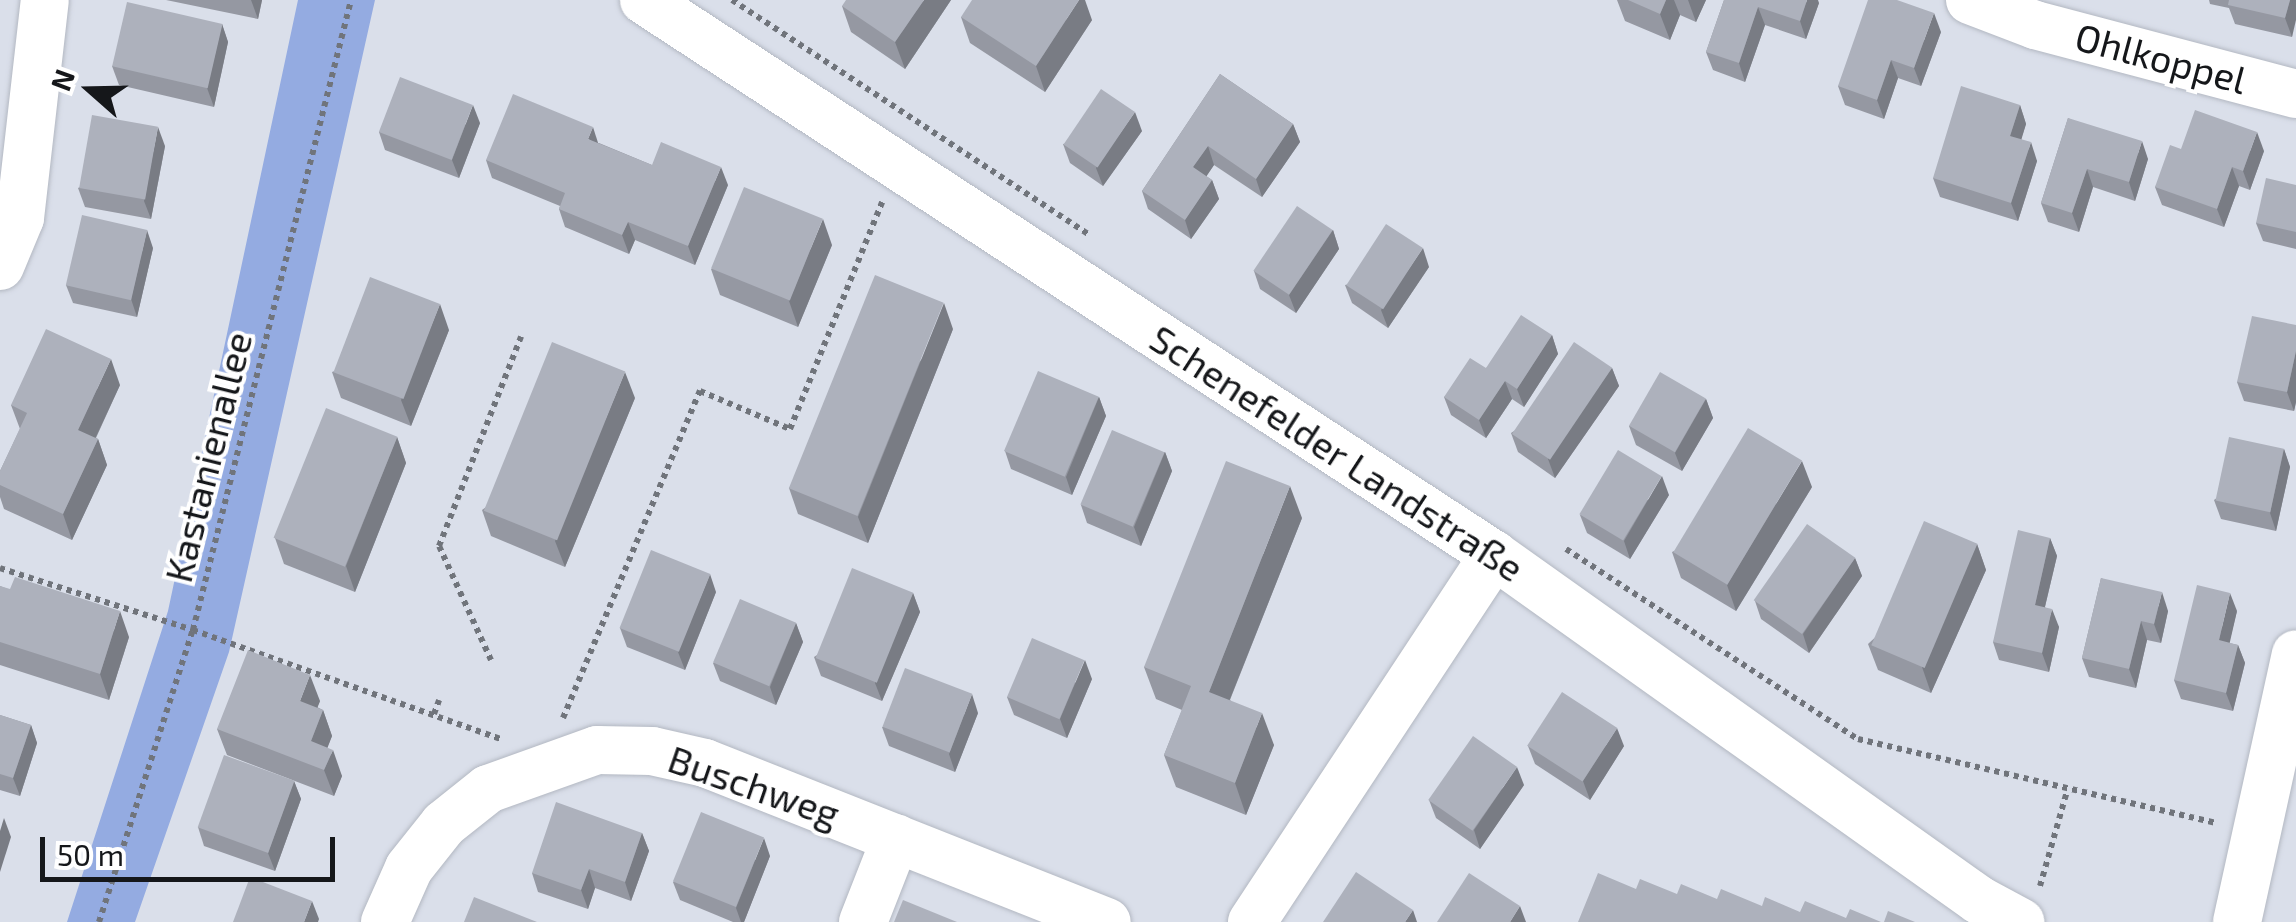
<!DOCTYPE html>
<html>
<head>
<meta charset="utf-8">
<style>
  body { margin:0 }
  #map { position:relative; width:2296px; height:922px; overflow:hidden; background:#dadfea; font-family:"Exo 2",sans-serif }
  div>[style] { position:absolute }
  .green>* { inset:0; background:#94abe1 }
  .path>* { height:6px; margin-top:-3px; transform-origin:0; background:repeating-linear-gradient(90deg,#70747b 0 5px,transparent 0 10px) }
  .roads { filter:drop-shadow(0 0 2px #b3b8c2) drop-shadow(0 0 2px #b3b8c2) }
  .minor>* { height:48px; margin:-24px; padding:0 24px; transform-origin:24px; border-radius:24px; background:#fff }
  .wall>* { inset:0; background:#9598a2 }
  .shaded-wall>* { inset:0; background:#797c84 }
  .building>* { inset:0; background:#adb1bc; transform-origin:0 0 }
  span { translate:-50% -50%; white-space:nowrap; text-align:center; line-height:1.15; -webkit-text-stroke:8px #fff; paint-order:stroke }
  .street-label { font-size:38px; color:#15171a }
  .north { position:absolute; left:40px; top:40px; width:100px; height:100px; -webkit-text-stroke:8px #fff; paint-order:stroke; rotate:290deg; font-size:28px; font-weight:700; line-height:40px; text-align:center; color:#15171a }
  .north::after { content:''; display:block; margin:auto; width:35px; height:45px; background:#15171a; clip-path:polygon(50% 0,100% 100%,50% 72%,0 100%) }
  .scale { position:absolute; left:40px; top:837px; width:295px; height:45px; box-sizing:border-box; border:5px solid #15171a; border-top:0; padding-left:12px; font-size:30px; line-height:35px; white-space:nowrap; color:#15171a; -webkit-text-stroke:8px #fff; paint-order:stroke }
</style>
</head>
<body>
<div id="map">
  <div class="green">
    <div style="clip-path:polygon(298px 0,375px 0,229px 652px,135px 922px,67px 922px,168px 611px)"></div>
  </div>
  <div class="path">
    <div style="left:732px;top:0;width:426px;rotate:33.3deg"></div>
    <div style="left:1566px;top:549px;width:348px;rotate:33.1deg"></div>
    <div style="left:1858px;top:739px;width:369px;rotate:13.2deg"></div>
    <div style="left:0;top:568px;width:203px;rotate:17.8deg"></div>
    <div style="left:193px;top:630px;width:326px;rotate:19.5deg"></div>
    <div style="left:491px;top:660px;width:125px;rotate:-114.5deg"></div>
    <div style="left:439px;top:546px;width:225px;rotate:-68.6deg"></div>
    <div style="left:434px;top:714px;width:15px;rotate:-70deg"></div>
    <div style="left:563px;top:718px;width:355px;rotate:-67.3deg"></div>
    <div style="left:700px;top:391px;width:98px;rotate:22.9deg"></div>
    <div style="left:790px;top:429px;width:245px;rotate:-67.9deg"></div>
    <div style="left:2040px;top:886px;width:99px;rotate:-74.1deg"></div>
    <div style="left:99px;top:922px;width:307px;rotate:-72.2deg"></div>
    <div style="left:193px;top:630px;width:650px;rotate:-75.92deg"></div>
  </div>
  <div class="roads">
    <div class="minor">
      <div style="left:644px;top:0;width:1015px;rotate:33.14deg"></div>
      <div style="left:1494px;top:555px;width:595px;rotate:35.43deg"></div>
      <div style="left:1979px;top:900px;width:47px;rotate:28.2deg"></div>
      <div style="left:1970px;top:0;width:70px;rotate:21deg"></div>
      <div style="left:2035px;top:25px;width:270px;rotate:14.8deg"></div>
      <div style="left:0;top:266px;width:52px;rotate:-67.4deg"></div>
      <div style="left:20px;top:218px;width:219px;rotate:-83.5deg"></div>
      <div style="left:385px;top:922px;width:59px;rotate:-66deg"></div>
      <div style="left:409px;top:868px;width:56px;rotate:-51.5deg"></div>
      <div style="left:444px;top:824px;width:56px;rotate:-38.5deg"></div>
      <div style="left:488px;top:789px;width:116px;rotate:-19.7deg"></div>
      <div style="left:597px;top:750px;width:55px;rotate:1deg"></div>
      <div style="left:652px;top:751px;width:54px;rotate:12.8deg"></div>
      <div style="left:705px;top:763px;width:432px;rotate:21.6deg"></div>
      <div style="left:863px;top:922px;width:90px;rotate:-68.6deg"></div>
      <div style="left:1252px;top:922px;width:440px;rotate:-56.6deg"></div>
      <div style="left:2237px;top:922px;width:274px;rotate:-77.6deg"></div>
    </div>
  </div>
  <div class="wall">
    <div style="clip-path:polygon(166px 0,262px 0,258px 19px)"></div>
    <div style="clip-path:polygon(951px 0,905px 69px,851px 32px,842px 6px)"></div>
    <div style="clip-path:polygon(1617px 0,1706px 0,1696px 22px,1680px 15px,1670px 40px,1625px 21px)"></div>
    <div style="clip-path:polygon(1724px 0,1819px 3px,1806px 39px,1765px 25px,1745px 82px,1713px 70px,1706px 52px)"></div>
    <div style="clip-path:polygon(2209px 0,2296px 0,2292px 37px,2235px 24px,2229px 8px,2210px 4px)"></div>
    <div style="clip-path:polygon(961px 17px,1092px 20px,1045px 92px,970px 43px)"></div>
    <div style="clip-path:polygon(222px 24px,228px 42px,214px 107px,119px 85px,112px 66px)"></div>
    <div style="clip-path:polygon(1941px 32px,1921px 86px,1898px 78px,1884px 119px,1845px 105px,1838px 86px)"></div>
    <div style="clip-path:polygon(1220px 74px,1293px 124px,1300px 142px,1262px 197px,1214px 165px,1206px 176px,1212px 180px,1219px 199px,1191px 239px,1148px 209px,1142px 191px)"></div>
    <div style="clip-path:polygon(2020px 105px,2026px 124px,2021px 139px,2037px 161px,2018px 221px,1940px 197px,1933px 178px)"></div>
    <div style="clip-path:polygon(2068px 118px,2148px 159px,2135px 201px,2093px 187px,2079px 232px,2048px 222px,2041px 203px)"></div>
    <div style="clip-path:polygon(480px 123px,459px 178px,385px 150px,379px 132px)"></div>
    <div style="clip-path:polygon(1142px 131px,1103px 186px,1070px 163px,1063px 144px)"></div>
    <div style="clip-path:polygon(599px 143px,652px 165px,728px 185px,695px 265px,635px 240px,629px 254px,565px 227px,559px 209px,560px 206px,492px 178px,486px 160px)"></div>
    <div style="clip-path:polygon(165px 146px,151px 219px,85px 207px,78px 188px)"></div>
    <div style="clip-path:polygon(2181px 149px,2264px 151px,2250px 190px,2239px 186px,2224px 227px,2162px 205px,2155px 187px)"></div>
    <div style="clip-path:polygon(2296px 185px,2296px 249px,2263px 241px,2256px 223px)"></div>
    <div style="clip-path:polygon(1333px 230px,1339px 249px,1296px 313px,1260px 289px,1254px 271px)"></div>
    <div style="clip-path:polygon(832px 245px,798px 327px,720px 295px,711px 269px)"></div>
    <div style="clip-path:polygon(153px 248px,137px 317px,73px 303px,66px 285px)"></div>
    <div style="clip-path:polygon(1429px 267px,1388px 328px,1352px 303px,1345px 285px)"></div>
    <div style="clip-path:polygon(2296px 325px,2296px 402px,2294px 411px,2244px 401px,2237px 382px)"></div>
    <div style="clip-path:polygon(953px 329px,868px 543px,798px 514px,789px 488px)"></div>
    <div style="clip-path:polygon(449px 330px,411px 426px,341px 398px,332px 372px)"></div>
    <div style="clip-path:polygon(1552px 335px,1558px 354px,1524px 407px,1512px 399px,1486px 438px,1451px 415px,1444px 397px,1486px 368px)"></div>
    <div style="clip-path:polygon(1612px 368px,1619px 386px,1555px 478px,1518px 452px,1511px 433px)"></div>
    <div style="clip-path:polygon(120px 385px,96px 438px,98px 439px,107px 465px,72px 540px,4px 509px,0 497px,0 471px,20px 429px,11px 405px)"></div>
    <div style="clip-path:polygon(1099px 397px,1106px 416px,1072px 495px,1011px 469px,1005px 451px)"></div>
    <div style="clip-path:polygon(635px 398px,565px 567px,491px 536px,482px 510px)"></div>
    <div style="clip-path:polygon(1706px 399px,1713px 418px,1682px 471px,1636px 445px,1629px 426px)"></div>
    <div style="clip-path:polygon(397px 437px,406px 463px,355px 592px,284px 564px,275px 538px)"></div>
    <div style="clip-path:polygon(2284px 449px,2290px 467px,2276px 531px,2221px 519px,2214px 500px)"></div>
    <div style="clip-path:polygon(1165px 452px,1172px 471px,1141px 546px,1087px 523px,1081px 505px)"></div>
    <div style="clip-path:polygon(1812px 487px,1736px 611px,1681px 578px,1672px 552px)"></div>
    <div style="clip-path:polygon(1669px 495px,1630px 559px,1587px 533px,1580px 515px)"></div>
    <div style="clip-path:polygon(1302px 518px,1230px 700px,1274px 745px,1246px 815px,1176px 787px,1164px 755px,1182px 710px,1156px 699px,1144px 667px)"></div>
    <div style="clip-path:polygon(2050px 538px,2057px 556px,2045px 607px,2059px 627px,2049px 672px,1999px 660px,1993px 642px)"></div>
    <div style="clip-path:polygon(1977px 544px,1986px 570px,1931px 693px,1878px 670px,1868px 644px)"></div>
    <div style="clip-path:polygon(1855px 558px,1862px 576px,1809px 653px,1761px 619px,1755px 601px)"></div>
    <div style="clip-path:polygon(2101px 578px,2168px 611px,2161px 643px,2147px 640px,2136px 688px,2089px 677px,2082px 658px)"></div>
    <div style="clip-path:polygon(0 586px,129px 637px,109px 700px,0 665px)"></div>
    <div style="clip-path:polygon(716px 592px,685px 670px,627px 647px,620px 628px)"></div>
    <div style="clip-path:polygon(913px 593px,920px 612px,882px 701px,821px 676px,814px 657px)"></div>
    <div style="clip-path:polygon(2237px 611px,2229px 643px,2238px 645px,2245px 663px,2233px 711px,2181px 699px,2174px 680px)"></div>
    <div style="clip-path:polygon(796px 623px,803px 642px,776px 705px,720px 681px,713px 663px)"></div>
    <div style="clip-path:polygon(1092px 679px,1067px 738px,1014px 715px,1007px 697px)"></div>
    <div style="clip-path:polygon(320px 701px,317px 707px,323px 710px,332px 736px,327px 748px,342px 776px,334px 796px,227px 755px,217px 729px)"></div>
    <div style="clip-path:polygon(978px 713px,955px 772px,889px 746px,882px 727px)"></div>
    <div style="clip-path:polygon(0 715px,31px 725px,37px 743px,20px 796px,0 790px)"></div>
    <div style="clip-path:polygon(1528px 746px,1624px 746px,1590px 800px,1535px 764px)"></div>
    <div style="clip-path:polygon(294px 781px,301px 799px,275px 871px,204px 846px,198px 827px)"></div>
    <div style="clip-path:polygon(1524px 785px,1480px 849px,1436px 818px,1429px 800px)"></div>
    <div style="clip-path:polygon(642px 833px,649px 851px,631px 901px,595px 888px,588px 909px,538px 892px,532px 873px)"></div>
    <div style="clip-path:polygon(770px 856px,744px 922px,733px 922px,680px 900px,673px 882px)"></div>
  </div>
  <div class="shaded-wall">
    <div style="clip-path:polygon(251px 0,262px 0,258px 19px)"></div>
    <div style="clip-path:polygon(924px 0,951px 0,905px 69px,895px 42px)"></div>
    <div style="clip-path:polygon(1079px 0,1085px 0,1092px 20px,1045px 92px,1036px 66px)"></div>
    <div style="clip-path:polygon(1666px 0,1674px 0,1680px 15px,1670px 40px,1660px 14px)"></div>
    <div style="clip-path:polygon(1688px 0,1706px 0,1696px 22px)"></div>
    <div style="clip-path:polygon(1807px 0,1818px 0,1819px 3px,1806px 39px,1800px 21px)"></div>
    <div style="clip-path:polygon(2290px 0,2296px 0,2296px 20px,2292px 37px,2285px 18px)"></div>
    <div style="clip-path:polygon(1758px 7px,1765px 25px,1745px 82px,1739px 63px)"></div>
    <div style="clip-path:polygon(1934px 13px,1941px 32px,1921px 86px,1914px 68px)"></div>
    <div style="clip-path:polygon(222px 24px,228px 42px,214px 107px,207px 88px)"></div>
    <div style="clip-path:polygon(1891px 60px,1898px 78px,1884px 119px,1877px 100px)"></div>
    <div style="clip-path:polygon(473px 105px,480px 123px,459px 178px,452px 160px)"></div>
    <div style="clip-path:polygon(2020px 105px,2026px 124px,2017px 154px,2010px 136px)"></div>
    <div style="clip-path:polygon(1135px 112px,1142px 131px,1103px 186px,1096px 168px)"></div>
    <div style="clip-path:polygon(1293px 124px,1300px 142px,1262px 197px,1256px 179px)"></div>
    <div style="clip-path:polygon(158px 127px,165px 146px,151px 219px,144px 201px)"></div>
    <div style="clip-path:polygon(593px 127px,599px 146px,588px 139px)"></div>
    <div style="clip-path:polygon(2257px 132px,2264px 151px,2250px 190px,2243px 171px)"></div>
    <div style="clip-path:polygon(2142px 141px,2148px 159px,2135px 201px,2129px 182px)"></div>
    <div style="clip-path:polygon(2031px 142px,2037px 161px,2018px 221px,2011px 203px)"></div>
    <div style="clip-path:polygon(1208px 146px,1214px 165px,1200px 186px,1193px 167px)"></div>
    <div style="clip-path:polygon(721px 167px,728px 185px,695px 265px,688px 246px)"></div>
    <div style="clip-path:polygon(2232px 167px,2239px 186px,2224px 227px,2217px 209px)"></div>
    <div style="clip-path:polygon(2087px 169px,2093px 187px,2079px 232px,2072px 213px)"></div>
    <div style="clip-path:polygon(1212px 180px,1219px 199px,1191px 239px,1185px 220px)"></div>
    <div style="clip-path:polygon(823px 219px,832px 245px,798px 327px,789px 301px)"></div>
    <div style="clip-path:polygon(628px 222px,635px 240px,629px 254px,622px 235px)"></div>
    <div style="clip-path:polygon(147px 230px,153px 248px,137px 317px,131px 299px)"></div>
    <div style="clip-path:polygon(1333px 230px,1339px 249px,1296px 313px,1289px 295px)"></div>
    <div style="clip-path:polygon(1423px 248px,1429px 267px,1388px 328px,1381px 310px)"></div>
    <div style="clip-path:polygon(944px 303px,953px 329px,868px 543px,858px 517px)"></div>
    <div style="clip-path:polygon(440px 304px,449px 330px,411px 426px,401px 400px)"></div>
    <div style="clip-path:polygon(1552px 335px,1558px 354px,1524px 407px,1517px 389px)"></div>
    <div style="clip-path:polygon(2296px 351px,2296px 402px,2294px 411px,2287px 392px)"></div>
    <div style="clip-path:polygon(111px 359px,120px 385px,87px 456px,78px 430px)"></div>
    <div style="clip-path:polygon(1612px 368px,1619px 386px,1555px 478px,1548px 459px)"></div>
    <div style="clip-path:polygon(625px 372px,635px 398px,565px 567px,555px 541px)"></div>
    <div style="clip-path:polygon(1505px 381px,1512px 399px,1486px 438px,1479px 420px)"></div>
    <div style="clip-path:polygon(1099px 397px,1106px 416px,1072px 495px,1066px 477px)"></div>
    <div style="clip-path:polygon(1706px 399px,1713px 418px,1682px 471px,1675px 453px)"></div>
    <div style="clip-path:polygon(397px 437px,406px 463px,355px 592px,346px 566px)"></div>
    <div style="clip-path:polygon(98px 439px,107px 465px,72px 540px,63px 514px)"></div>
    <div style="clip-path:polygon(2284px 449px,2290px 467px,2276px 531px,2270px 513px)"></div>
    <div style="clip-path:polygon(1165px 452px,1172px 471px,1141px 546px,1134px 527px)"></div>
    <div style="clip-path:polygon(1802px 461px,1812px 487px,1736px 611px,1727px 585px)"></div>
    <div style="clip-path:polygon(1662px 476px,1669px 495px,1630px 559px,1624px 541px)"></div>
    <div style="clip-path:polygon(1290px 486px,1302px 518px,1220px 724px,1209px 692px)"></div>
    <div style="clip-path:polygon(2050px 538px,2057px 556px,2041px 623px,2035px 605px)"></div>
    <div style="clip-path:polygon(1977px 544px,1986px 570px,1931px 693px,1922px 667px)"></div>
    <div style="clip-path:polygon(1855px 558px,1862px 576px,1809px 653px,1803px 634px)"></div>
    <div style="clip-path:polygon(710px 574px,716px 592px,685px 670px,678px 652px)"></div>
    <div style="clip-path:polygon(2162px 592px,2168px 611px,2161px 643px,2154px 624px)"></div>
    <div style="clip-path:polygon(913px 593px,920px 612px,882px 701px,875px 683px)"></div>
    <div style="clip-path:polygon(2230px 593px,2237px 611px,2226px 659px,2219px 640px)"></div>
    <div style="clip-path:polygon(2052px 609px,2059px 627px,2049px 672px,2042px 653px)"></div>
    <div style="clip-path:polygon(120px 611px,129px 637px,109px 700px,100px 674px)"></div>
    <div style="clip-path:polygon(2141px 621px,2147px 640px,2136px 688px,2129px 669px)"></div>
    <div style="clip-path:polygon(796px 623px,803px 642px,776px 705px,770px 687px)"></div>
    <div style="clip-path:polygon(2238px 645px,2245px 663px,2233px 711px,2226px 693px)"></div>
    <div style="clip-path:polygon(1085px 660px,1092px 679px,1067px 738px,1060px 719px)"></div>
    <div style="clip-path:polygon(310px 675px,320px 701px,310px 727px,300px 701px)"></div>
    <div style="clip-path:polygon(972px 694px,978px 713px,955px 772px,949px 754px)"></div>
    <div style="clip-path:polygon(323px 710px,332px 736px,320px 767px,311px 741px)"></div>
    <div style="clip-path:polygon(1262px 713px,1274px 745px,1246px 815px,1235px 783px)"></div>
    <div style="clip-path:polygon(31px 725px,37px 743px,20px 796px,13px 778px)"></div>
    <div style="clip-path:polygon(1617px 728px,1624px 746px,1590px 800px,1583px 781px)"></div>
    <div style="clip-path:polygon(333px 750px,342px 776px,334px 796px,324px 770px)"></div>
    <div style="clip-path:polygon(1517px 767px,1524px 785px,1480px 849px,1474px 830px)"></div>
    <div style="clip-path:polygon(294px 781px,301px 799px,275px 871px,268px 853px)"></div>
    <div style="clip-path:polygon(4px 818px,11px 837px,0 872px,0 831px)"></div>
    <div style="clip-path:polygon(642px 833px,649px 851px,631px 901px,625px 882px)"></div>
    <div style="clip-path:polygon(764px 838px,770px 856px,744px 922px,741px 922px,736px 908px)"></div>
    <div style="clip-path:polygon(589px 869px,595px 888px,588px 909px,581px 890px)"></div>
    <div style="clip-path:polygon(312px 901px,319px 919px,318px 922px,304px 922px)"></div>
    <div style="clip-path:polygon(1520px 906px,1526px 922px,1510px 922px)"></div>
    <div style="clip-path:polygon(1413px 910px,1417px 922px,1405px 922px)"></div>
  </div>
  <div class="building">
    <div style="clip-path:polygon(846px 0,924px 0,895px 42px,842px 6px)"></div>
    <div style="clip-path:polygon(972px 0,1079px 0,1036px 66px,961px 17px)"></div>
    <div style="clip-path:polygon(1628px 0,1666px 0,1660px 14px)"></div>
    <div style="clip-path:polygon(1724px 0,1807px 0,1800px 21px,1758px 7px,1739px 63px,1706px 52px)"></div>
    <div style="clip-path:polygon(1868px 0,1897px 0,1934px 13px,1914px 68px,1891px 60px,1877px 100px,1838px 86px)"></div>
    <div style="clip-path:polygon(2229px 0,2290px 0,2285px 18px,2228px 5px)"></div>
    <div style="left:127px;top:2px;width:98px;height:66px;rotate:13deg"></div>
    <div style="clip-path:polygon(1220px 74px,1293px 124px,1256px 179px,1208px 146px,1193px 167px,1212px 180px,1185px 220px,1142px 191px)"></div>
    <div style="left:400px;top:77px;width:78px;height:59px;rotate:21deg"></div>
    <div style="clip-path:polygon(1961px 86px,2020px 105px,2010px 136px,2031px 142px,2011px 203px,1933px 178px)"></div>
    <div style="left:1101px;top:89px;width:41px;height:67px;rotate:34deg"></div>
    <div style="clip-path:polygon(513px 94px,593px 127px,588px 139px,652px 165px,661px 142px,721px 167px,688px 246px,628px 222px,622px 235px,559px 209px,565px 193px,486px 160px)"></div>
    <div style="clip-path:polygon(2195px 110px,2257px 132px,2243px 171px,2232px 167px,2217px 209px,2155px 187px,2170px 145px,2181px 149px)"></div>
    <div style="left:92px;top:115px;width:67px;height:74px;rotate:10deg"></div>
    <div style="clip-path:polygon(2068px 118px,2142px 141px,2129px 182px,2087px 169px,2072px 213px,2041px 203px)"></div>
    <div style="clip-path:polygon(2266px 178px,2296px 185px,2296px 232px,2256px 223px)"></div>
    <div style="left:744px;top:187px;width:85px;height:88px;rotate:22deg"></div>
    <div style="left:1297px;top:206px;width:43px;height:78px;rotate:34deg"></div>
    <div style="left:82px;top:215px;width:67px;height:72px;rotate:13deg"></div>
    <div style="left:1386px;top:224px;width:44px;height:73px;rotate:33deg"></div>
    <div style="left:875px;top:275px;width:74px;height:230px;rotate:22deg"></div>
    <div style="left:370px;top:277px;width:75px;height:102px;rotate:21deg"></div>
    <div style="clip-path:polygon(1521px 315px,1552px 335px,1517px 389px,1505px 381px,1479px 420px,1444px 397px,1470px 358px,1486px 368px)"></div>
    <div style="clip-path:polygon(2252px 316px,2296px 325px,2296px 351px,2287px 392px,2237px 382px)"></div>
    <div style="clip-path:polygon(46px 329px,111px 359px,78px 430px,98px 439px,63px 514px,0 485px,0 471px,27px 413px,11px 405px)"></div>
    <div style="left:552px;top:342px;width:79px;height:182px;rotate:22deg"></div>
    <div style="left:1574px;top:342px;width:46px;height:111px;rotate:34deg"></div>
    <div style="left:1038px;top:371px;width:66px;height:87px;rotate:23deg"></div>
    <div style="left:1660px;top:372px;width:53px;height:62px;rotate:30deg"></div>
    <div style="left:326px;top:408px;width:77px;height:140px;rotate:22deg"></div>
    <div style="left:1748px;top:428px;width:63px;height:145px;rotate:31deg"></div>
    <div style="left:1112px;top:430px;width:57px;height:81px;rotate:23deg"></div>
    <div style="left:2229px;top:437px;width:56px;height:65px;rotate:12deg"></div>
    <div style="left:1618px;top:450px;width:51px;height:75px;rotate:31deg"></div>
    <div style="clip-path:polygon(1226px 461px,1290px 486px,1209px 692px,1262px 713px,1235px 783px,1164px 755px,1191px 686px,1144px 667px)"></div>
    <div style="left:1924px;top:521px;width:58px;height:135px;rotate:23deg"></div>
    <div style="left:1807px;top:524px;width:59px;height:93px;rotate:35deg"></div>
    <div style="clip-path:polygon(2018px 530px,2050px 538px,2035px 605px,2052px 609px,2042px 653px,1993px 642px)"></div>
    <div style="left:651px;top:550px;width:64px;height:84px;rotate:22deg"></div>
    <div style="left:852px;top:568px;width:66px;height:97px;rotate:22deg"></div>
    <div style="clip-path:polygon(15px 577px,120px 611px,100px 674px,0 642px,0 586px,10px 589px)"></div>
    <div style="clip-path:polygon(2101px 578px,2162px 592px,2154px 624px,2141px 621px,2129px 669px,2082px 658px)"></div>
    <div style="clip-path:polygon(2197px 585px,2230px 593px,2219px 640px,2238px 645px,2226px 693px,2174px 680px)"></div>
    <div style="left:740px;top:599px;width:61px;height:69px;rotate:23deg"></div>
    <div style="left:1032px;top:638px;width:57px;height:64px;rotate:23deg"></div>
    <div style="clip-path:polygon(248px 650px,310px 675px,300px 701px,323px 710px,311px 741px,333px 750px,324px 770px,217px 729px)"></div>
    <div style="left:905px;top:668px;width:72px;height:63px;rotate:21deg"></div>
    <div style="left:1562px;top:692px;width:66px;height:64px;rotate:33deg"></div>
    <div style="clip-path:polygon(0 715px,31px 725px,13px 778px,0 774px)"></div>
    <div style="left:1473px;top:736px;width:54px;height:78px;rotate:35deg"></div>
    <div style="left:224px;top:755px;width:75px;height:77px;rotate:20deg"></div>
    <div style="clip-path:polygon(556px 802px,642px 833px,625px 882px,589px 869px,581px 890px,532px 873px)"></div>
    <div style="left:701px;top:812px;width:68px;height:75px;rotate:22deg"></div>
    <div style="clip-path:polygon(1356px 872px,1413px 910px,1405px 922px,1323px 922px)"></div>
    <div style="clip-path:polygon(1469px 873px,1520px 906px,1510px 922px,1437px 922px)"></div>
    <div style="clip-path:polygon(1598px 873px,1636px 889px,1640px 879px,1677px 894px,1681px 884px,1717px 899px,1721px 889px,1762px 906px,1765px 897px,1800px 912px,1805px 901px,1846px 918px,1850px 909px,1881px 922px,1578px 922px)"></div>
    <div style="clip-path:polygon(250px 877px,312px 901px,304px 922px,233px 922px)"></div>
    <div style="clip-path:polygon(474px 897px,537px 922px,464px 922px)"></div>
    <div style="clip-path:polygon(903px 900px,957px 922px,894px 922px)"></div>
    <div style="clip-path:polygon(1888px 911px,1915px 922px,1884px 922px)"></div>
  </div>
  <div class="street-label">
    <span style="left:2161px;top:58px;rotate:15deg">Ohlkoppel</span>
    <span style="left:1337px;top:453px;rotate:33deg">Schenefelder Landstraße</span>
    <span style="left:208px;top:457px;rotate:-76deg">Kastanienallee</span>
    <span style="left:754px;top:786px;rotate:19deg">Buschweg</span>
  </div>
  <div class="north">N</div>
  <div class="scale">50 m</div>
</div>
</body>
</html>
